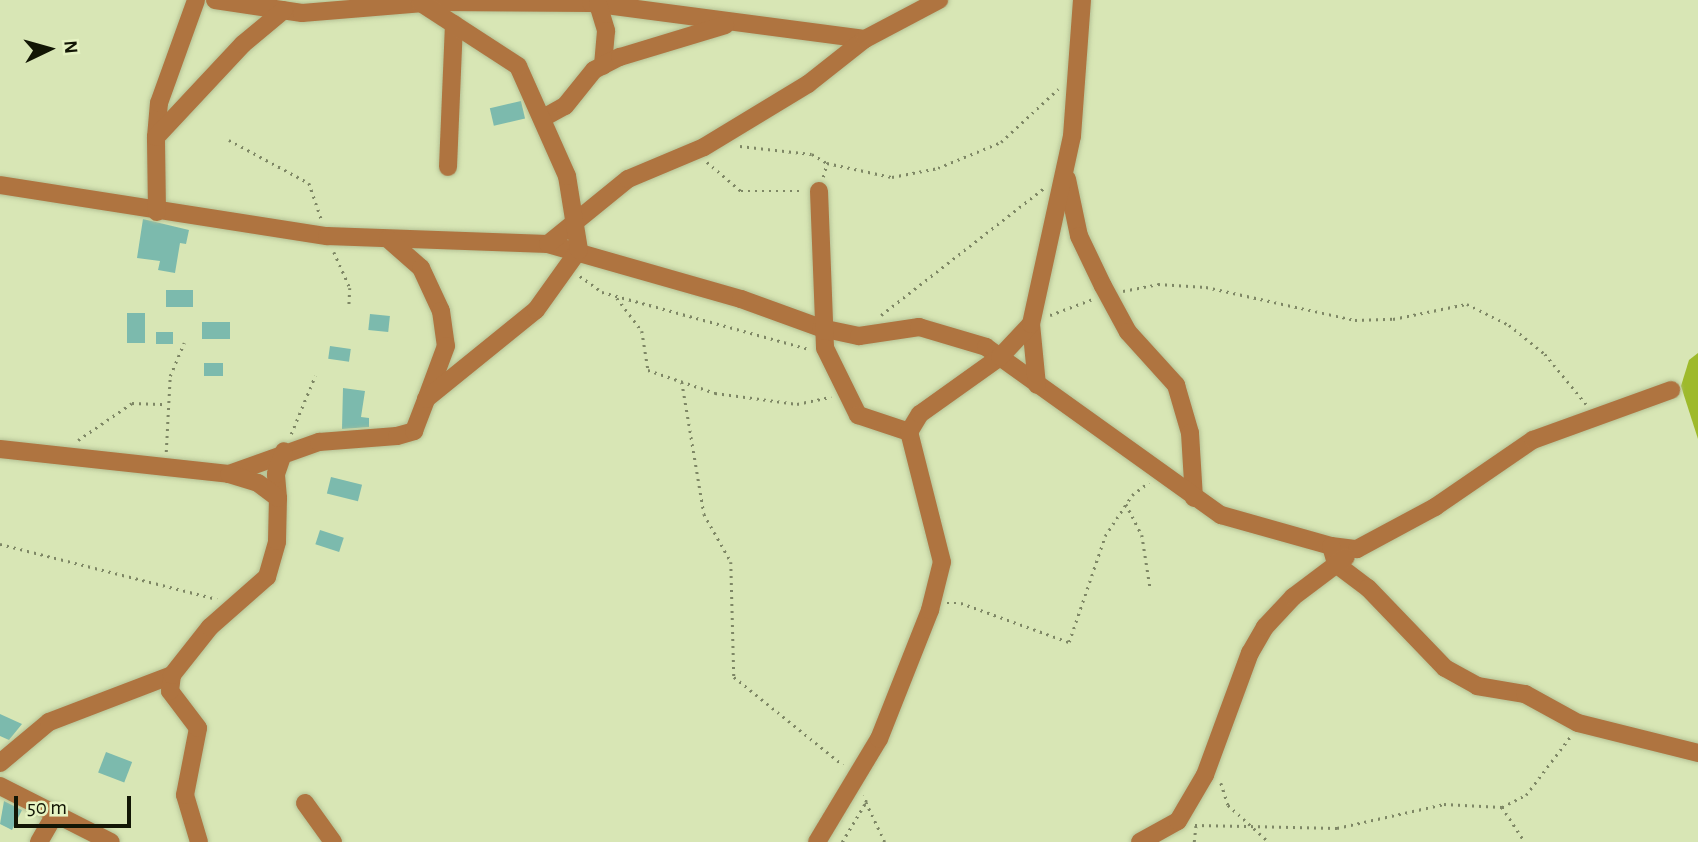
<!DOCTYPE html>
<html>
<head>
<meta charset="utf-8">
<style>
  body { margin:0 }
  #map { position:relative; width:1698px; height:842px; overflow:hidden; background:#d8e6b5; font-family:"Alegreya Sans",sans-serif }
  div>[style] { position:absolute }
  .water>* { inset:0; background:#9eba2b }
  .building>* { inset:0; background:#7cbaad; transform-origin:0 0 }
  .path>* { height:2.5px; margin-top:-1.25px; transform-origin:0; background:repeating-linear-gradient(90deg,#7e8765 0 2px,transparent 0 7px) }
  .roads { filter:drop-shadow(0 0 2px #b4c195) drop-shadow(0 0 2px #b4c195) }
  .minor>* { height:18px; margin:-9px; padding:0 9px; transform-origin:9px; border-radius:9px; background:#af7440 }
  span { translate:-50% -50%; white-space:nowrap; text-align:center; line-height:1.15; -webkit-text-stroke:7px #e5f3c2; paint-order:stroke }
  .north { position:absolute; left:14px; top:14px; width:70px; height:70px; -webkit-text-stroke:5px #e5f3c2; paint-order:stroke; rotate:85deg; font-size:19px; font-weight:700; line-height:28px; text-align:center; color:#121605 }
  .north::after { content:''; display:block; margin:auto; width:24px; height:32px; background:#121605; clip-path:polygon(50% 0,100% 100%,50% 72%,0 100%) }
  .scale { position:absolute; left:14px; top:796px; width:117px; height:32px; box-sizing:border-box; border:4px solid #121605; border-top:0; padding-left:9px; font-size:21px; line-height:24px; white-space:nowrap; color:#121605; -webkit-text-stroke:5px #e5f3c2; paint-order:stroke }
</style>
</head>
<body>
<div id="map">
  <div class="water">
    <div style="clip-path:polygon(1698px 353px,1698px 439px,1681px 386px,1689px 360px)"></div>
  </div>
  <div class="building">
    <div style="left:521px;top:101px;width:18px;height:32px;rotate:77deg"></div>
    <div style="clip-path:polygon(143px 219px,189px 230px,186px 244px,180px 243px,175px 273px,158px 270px,160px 261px,137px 258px)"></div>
    <div style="left:166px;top:290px;width:27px;height:17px"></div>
    <div style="left:127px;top:313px;width:18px;height:30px"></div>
    <div style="left:370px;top:314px;width:20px;height:16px;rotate:6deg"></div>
    <div style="left:202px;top:322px;width:28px;height:17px"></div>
    <div style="left:156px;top:332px;width:17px;height:12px"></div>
    <div style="left:330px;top:346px;width:21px;height:13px;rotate:8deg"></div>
    <div style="left:204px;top:363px;width:19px;height:13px"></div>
    <div style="clip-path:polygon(343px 388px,365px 391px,361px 417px,369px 418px,369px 427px,342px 429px)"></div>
    <div style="left:331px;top:477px;width:32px;height:17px;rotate:14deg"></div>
    <div style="left:320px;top:530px;width:25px;height:15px;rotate:18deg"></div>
    <div style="clip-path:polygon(0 714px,22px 724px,9px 740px,0 736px)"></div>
    <div style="left:106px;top:752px;width:28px;height:22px;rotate:21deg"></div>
    <div style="clip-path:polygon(4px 801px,22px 810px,12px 830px,0 824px)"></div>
  </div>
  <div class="path">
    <div style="left:229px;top:140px;width:91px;rotate:28.3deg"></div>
    <div style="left:309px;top:183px;width:39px;rotate:71deg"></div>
    <div style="left:740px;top:146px;width:72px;rotate:6.3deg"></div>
    <div style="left:812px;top:154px;width:17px;rotate:31deg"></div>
    <div style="left:827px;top:163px;width:66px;rotate:12.2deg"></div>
    <div style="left:892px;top:177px;width:47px;rotate:-11.1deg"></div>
    <div style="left:938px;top:168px;width:68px;rotate:-22.4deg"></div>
    <div style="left:1001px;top:142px;width:78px;rotate:-42.9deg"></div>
    <div style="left:707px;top:162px;width:45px;rotate:40.5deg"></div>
    <div style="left:741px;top:191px;width:62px"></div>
    <div style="left:823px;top:177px;width:15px;rotate:-74deg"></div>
    <div style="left:334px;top:252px;width:39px;rotate:66deg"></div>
    <div style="left:350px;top:288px;width:19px;rotate:93deg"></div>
    <div style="left:580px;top:276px;width:27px;rotate:36deg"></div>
    <div style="left:602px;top:292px;width:215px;rotate:15.4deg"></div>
    <div style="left:1123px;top:291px;width:36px;rotate:-11deg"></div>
    <div style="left:1158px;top:284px;width:48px;rotate:3.6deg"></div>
    <div style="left:1206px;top:287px;width:153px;rotate:12.5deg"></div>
    <div style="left:1355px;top:320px;width:38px;rotate:-2deg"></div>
    <div style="left:1393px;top:319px;width:76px;rotate:-11.5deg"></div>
    <div style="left:1467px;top:304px;width:47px;rotate:26.6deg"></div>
    <div style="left:1509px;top:325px;width:46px;rotate:38.9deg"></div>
    <div style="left:1545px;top:354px;width:65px;rotate:50.6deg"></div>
    <div style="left:617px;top:298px;width:41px;rotate:52.9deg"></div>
    <div style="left:642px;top:331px;width:39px;rotate:81deg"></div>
    <div style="left:648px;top:370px;width:71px;rotate:18.9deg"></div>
    <div style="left:715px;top:393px;width:83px;rotate:7.6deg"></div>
    <div style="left:797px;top:404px;width:35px;rotate:-12deg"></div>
    <div style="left:881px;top:315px;width:207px;rotate:-37.9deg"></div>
    <div style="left:1050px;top:315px;width:46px;rotate:-20.4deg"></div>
    <div style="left:682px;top:382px;width:134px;rotate:80.5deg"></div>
    <div style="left:704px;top:514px;width:55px;rotate:60.6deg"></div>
    <div style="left:731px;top:562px;width:115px;rotate:88.5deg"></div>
    <div style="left:734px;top:677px;width:140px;rotate:38.9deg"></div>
    <div style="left:291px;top:434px;width:63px;rotate:-67.5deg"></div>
    <div style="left:78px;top:440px;width:65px;rotate:-34.4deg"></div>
    <div style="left:132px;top:403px;width:35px;rotate:2deg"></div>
    <div style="left:166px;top:452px;width:76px;rotate:-87deg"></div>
    <div style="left:170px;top:376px;width:36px;rotate:-67deg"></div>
    <div style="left:1126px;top:504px;width:35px;rotate:63deg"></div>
    <div style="left:1142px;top:535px;width:52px;rotate:81.1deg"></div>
    <div style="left:0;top:544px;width:224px;rotate:14.2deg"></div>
    <div style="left:947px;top:603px;width:14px"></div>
    <div style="left:961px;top:603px;width:115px;rotate:19.9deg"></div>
    <div style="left:1069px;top:642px;width:112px;rotate:-71.2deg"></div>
    <div style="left:1105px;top:536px;width:49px;rotate:-56.6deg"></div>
    <div style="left:1132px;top:495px;width:21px;rotate:-37deg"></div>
    <div style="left:1221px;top:783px;width:23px;rotate:72deg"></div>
    <div style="left:1228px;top:805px;width:55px;rotate:42.1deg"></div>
    <div style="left:866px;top:802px;width:44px;rotate:64.6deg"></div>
    <div style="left:1502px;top:807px;width:42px;rotate:56.7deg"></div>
    <div style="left:1195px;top:825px;width:142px;rotate:1.2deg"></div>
    <div style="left:1337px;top:828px;width:110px;rotate:-12.6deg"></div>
    <div style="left:1444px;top:804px;width:58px;rotate:3deg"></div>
    <div style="left:1502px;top:807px;width:27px;rotate:-27deg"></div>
    <div style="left:1526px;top:795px;width:73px;rotate:-52.8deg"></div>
    <div style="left:842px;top:842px;width:47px;rotate:-59deg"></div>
    <div style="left:866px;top:802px;width:7px;rotate:-106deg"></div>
    <div style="left:1194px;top:842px;width:18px;rotate:-84deg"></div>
  </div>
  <div class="roads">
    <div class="minor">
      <div style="left:215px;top:0;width:88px;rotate:8.5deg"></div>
      <div style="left:302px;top:13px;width:134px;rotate:-4.7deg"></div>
      <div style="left:436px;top:2px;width:155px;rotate:0.4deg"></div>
      <div style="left:591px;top:3px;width:276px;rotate:7.5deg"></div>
      <div style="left:598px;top:4px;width:28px;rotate:73deg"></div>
      <div style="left:606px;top:31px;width:35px;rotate:95deg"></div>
      <div style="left:543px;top:118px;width:25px;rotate:-29deg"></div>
      <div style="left:565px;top:106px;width:46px;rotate:-51.1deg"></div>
      <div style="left:594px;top:70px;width:29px;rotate:-27deg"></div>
      <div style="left:620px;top:57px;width:110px;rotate:-16.9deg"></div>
      <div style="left:156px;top:137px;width:34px;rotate:-85deg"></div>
      <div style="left:159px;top:103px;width:109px;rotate:-70.2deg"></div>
      <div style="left:448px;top:167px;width:143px;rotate:-87.6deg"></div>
      <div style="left:1067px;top:179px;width:58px;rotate:78.1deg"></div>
      <div style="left:1079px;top:236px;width:55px;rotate:64.4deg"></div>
      <div style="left:1103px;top:286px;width:52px;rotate:61.5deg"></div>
      <div style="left:1128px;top:332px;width:72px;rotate:47.8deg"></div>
      <div style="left:1176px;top:385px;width:50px;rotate:73.7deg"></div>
      <div style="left:1190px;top:433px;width:65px;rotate:86.5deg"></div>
      <div style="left:0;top:185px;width:331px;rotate:8.9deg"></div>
      <div style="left:327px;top:236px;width:221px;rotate:2.1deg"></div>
      <div style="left:548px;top:244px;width:201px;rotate:15.9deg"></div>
      <div style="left:741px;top:299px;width:85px;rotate:19.9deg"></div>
      <div style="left:821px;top:328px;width:39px;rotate:12deg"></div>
      <div style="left:859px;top:336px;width:61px;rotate:-8.5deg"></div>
      <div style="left:919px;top:327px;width:70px;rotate:16.6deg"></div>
      <div style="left:986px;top:347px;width:289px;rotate:35.6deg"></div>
      <div style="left:1221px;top:515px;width:114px;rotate:15.7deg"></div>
      <div style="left:1331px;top:546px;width:26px;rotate:7deg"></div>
      <div style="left:1357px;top:549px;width:89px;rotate:-28.3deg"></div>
      <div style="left:1435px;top:507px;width:119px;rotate:-34.4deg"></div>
      <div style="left:1533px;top:440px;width:147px;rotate:-19.9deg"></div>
      <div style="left:819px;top:191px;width:157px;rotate:87.8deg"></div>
      <div style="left:825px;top:348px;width:75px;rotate:63.8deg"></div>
      <div style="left:858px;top:415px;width:54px;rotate:18.4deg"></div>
      <div style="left:157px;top:212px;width:75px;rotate:-90.8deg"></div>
      <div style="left:156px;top:137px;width:127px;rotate:-46.9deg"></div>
      <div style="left:243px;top:44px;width:53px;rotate:-39.7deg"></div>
      <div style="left:388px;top:239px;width:44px;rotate:41.3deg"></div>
      <div style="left:421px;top:268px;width:47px;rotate:65.1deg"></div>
      <div style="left:441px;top:311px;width:35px;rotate:82deg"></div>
      <div style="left:446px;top:346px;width:54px;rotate:110.4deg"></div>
      <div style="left:548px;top:244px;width:103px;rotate:-39.1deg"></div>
      <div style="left:628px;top:179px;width:82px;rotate:-22.8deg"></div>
      <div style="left:704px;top:147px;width:122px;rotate:-31.2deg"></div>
      <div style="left:808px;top:84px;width:73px;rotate:-38.3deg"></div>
      <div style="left:865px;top:39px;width:84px;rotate:-27.8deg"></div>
      <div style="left:1031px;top:324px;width:61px;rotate:84.4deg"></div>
      <div style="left:0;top:449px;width:230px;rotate:6.2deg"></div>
      <div style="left:229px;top:474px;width:96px;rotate:-19.6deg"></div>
      <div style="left:319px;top:442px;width:78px;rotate:-4.4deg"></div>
      <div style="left:397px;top:436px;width:18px;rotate:-16deg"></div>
      <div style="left:414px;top:431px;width:34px;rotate:-69deg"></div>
      <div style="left:426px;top:399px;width:141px;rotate:-39deg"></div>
      <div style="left:536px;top:310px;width:74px;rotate:-54.4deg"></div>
      <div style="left:579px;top:250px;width:75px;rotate:-99.2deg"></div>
      <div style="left:567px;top:176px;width:120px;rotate:-114deg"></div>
      <div style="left:518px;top:66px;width:116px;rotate:-147deg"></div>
      <div style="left:278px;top:498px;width:24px;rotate:-95deg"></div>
      <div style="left:276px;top:474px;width:24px;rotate:-71deg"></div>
      <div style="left:1331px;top:546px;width:19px;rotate:74deg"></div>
      <div style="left:1336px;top:564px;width:40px;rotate:37deg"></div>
      <div style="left:1368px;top:588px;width:111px;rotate:46.1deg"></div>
      <div style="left:1445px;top:668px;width:37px;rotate:29deg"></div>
      <div style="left:1477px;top:686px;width:49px;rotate:9.5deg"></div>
      <div style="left:1525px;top:694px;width:60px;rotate:28.7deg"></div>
      <div style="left:1578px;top:723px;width:124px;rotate:14deg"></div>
      <div style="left:0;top:763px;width:64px;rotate:-39.9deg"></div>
      <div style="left:49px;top:722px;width:132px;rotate:-20.9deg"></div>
      <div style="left:0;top:786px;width:124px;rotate:26.8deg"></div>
      <div style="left:305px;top:803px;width:48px;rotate:54.3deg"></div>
      <div style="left:39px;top:842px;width:34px;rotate:-60deg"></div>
      <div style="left:199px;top:842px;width:49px;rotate:-106.6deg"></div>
      <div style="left:185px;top:795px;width:68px;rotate:-79deg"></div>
      <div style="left:198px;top:728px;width:46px;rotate:-127.1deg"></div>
      <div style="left:170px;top:691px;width:16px;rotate:-83deg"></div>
      <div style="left:172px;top:675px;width:61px;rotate:-51.6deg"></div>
      <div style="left:210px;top:627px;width:76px;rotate:-41.3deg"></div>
      <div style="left:267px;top:577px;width:37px;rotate:-74deg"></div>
      <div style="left:277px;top:541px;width:43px;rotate:-88.7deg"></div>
      <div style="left:278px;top:498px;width:25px;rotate:-143deg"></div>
      <div style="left:258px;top:483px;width:30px;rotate:-163deg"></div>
      <div style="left:817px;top:842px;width:120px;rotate:-59deg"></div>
      <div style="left:879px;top:739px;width:139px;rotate:-68.4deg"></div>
      <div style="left:930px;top:610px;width:49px;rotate:-76deg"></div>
      <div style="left:942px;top:562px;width:134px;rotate:-104.2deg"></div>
      <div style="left:909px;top:432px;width:21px;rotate:-59deg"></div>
      <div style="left:920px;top:414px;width:98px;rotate:-35.5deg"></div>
      <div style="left:1000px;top:357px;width:45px;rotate:-46.8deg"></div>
      <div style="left:1031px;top:324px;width:192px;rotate:-77.7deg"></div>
      <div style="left:1072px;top:136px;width:136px;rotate:-85.8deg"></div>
      <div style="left:1140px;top:842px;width:43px;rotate:-28.9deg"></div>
      <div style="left:1178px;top:821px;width:53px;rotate:-59.6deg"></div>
      <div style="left:1205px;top:775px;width:130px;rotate:-69.8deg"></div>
      <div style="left:1250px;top:653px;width:30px;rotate:-60deg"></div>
      <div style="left:1265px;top:627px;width:41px;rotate:-47deg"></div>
      <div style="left:1293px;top:597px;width:66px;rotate:-37deg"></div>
    </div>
  </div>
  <div class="north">N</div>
  <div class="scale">50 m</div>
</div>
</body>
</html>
